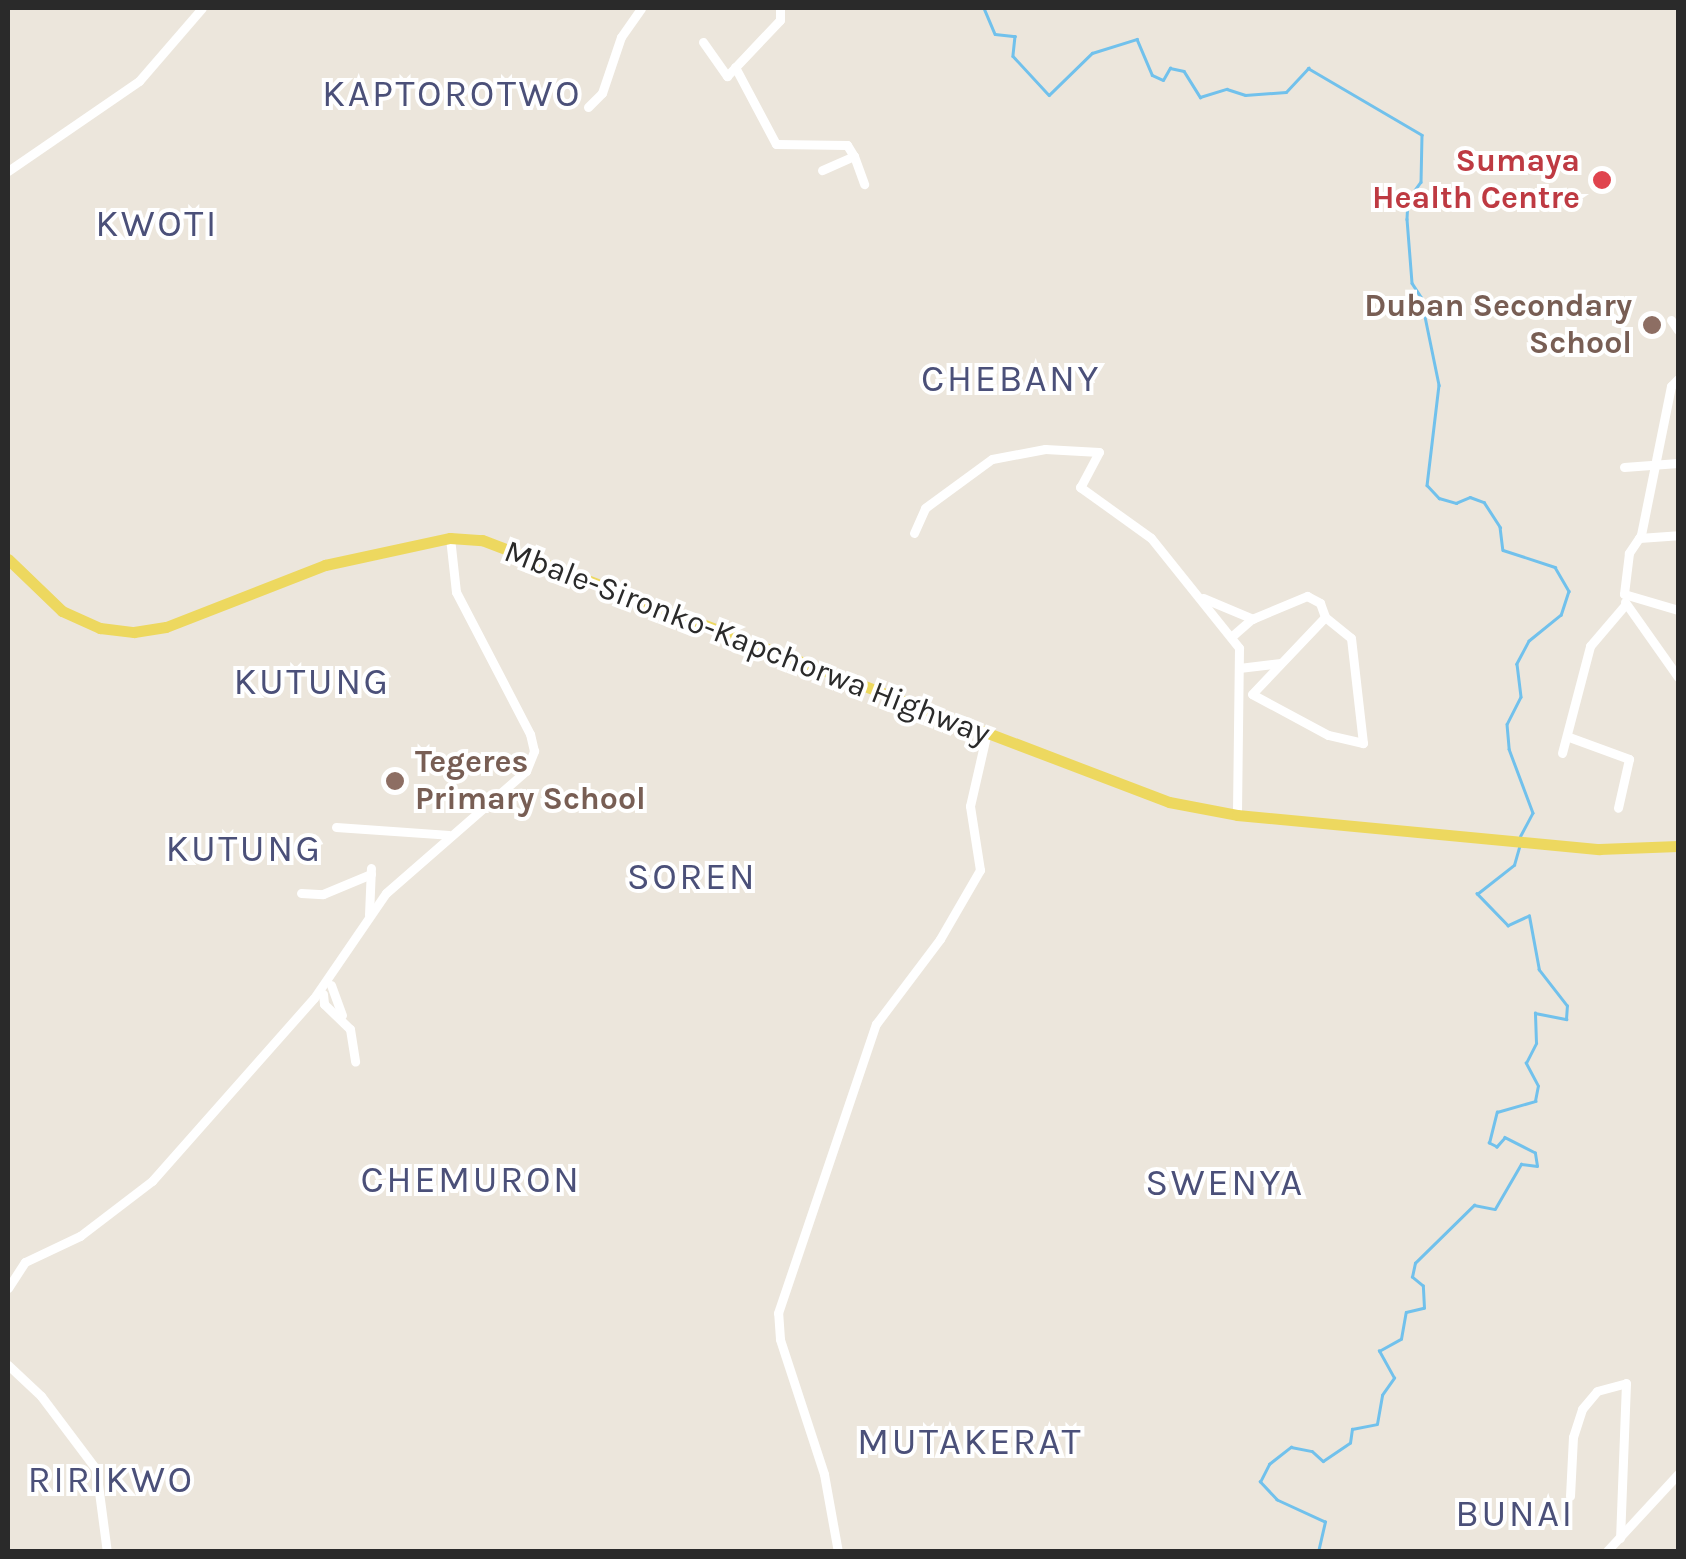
<!DOCTYPE html>
<html>
<head>
<meta charset="utf-8">
<style>
  body { margin:0 }
  #map { position:relative; width:1686px; height:1559px; overflow:hidden; background:#ece6dc; font-family:Karla,sans-serif }
  div>[style] { position:absolute }
  .stream>* { height:2.5px; margin:-1.25px; padding:0 1.25px; transform-origin:1.25px; border-radius:1.25px; background:#71c1ec }
  .minor>* { height:9px; margin:-4.5px; padding:0 4.5px; transform-origin:4.5px; border-radius:4.5px; background:#fff }
  .major>* { height:11px; margin:-5.5px; padding:0 5.5px; transform-origin:5.5px; border-radius:5.5px; background:#edd85f }
  .dots>* { width:28px; height:28px; translate:-50% -50%; box-sizing:border-box; border:5px solid #fff; border-radius:50% }
  span { translate:-50% -50%; white-space:nowrap; text-align:center; line-height:1.15; -webkit-text-stroke:8px #fff; paint-order:stroke }
  .health-label { font-size:32px; color:#be3a42; font-weight:700 }
  .right { translate:-100% -50%; text-align:right }
  .education-label { font-size:32px; color:#785e54; font-weight:700 }
  .left { translate:0 -50%; text-align:left }
  .street-label { font-size:32px; color:#2a2a2a }
  .quarter-label { font-size:38px; color:#4b5079; letter-spacing:2.5px }
  .frame { position:absolute; inset:0; border:10px solid #2a2a2a; pointer-events:none }
</style>
</head>
<body>
<div id="map">
  <div class="stream">
    <div style="left:984px;top:8px;width:28px;rotate:67deg"></div>
    <div style="left:995px;top:34px;width:20px;rotate:6deg"></div>
    <div style="left:1015px;top:36px;width:20px;rotate:96deg"></div>
    <div style="left:1013px;top:56px;width:53px;rotate:47.3deg"></div>
    <div style="left:1049px;top:95px;width:60px;rotate:-44.3deg"></div>
    <div style="left:1092px;top:53px;width:47px;rotate:-17.3deg"></div>
    <div style="left:1137px;top:39px;width:39px;rotate:67deg"></div>
    <div style="left:1152px;top:75px;width:12px;rotate:24deg"></div>
    <div style="left:1163px;top:80px;width:14px;rotate:-60deg"></div>
    <div style="left:1170px;top:68px;width:14px;rotate:12deg"></div>
    <div style="left:1184px;top:71px;width:31px;rotate:58deg"></div>
    <div style="left:1200px;top:97px;width:28px;rotate:-17deg"></div>
    <div style="left:1227px;top:89px;width:19px;rotate:18deg"></div>
    <div style="left:1245px;top:95px;width:41px;rotate:-4.2deg"></div>
    <div style="left:1286px;top:92px;width:33px;rotate:-47deg"></div>
    <div style="left:1308px;top:68px;width:132px;rotate:30.4deg"></div>
    <div style="left:1422px;top:135px;width:47px;rotate:91.2deg"></div>
    <div style="left:1421px;top:182px;width:22px;rotate:126deg"></div>
    <div style="left:1408px;top:200px;width:19px;rotate:93deg"></div>
    <div style="left:1407px;top:219px;width:64px;rotate:85.5deg"></div>
    <div style="left:1412px;top:283px;width:17px;rotate:57deg"></div>
    <div style="left:1421px;top:297px;width:90px;rotate:78.4deg"></div>
    <div style="left:1439px;top:385px;width:101px;rotate:96.8deg"></div>
    <div style="left:1427px;top:485px;width:18px;rotate:47deg"></div>
    <div style="left:1439px;top:498px;width:18px;rotate:16deg"></div>
    <div style="left:1456px;top:503px;width:15px;rotate:-23deg"></div>
    <div style="left:1470px;top:497px;width:15px;rotate:20deg"></div>
    <div style="left:1484px;top:502px;width:30px;rotate:57deg"></div>
    <div style="left:1500px;top:527px;width:23px;rotate:83deg"></div>
    <div style="left:1503px;top:550px;width:55px;rotate:18.1deg"></div>
    <div style="left:1555px;top:567px;width:28px;rotate:60deg"></div>
    <div style="left:1569px;top:591px;width:25px;rotate:108deg"></div>
    <div style="left:1561px;top:615px;width:41px;rotate:140.9deg"></div>
    <div style="left:1529px;top:641px;width:26px;rotate:118deg"></div>
    <div style="left:1517px;top:664px;width:33px;rotate:83deg"></div>
    <div style="left:1521px;top:697px;width:30px;rotate:117deg"></div>
    <div style="left:1507px;top:724px;width:25px;rotate:85deg"></div>
    <div style="left:1509px;top:749px;width:68px;rotate:69.4deg"></div>
    <div style="left:1533px;top:813px;width:26px;rotate:118deg"></div>
    <div style="left:1318px;top:1552px;width:31px;rotate:-77deg"></div>
    <div style="left:1325px;top:1522px;width:53px;rotate:-155.4deg"></div>
    <div style="left:1277px;top:1500px;width:25px;rotate:-133deg"></div>
    <div style="left:1260px;top:1482px;width:20px;rotate:-63deg"></div>
    <div style="left:1269px;top:1464px;width:28px;rotate:-38deg"></div>
    <div style="left:1291px;top:1447px;width:21px;rotate:11deg"></div>
    <div style="left:1312px;top:1451px;width:15px;rotate:42deg"></div>
    <div style="left:1323px;top:1461px;width:32px;rotate:-34deg"></div>
    <div style="left:1350px;top:1443px;width:14px;rotate:-82deg"></div>
    <div style="left:1352px;top:1429px;width:25px;rotate:-11deg"></div>
    <div style="left:1377px;top:1424px;width:29px;rotate:-80deg"></div>
    <div style="left:1382px;top:1395px;width:21px;rotate:-55deg"></div>
    <div style="left:1394px;top:1378px;width:31px;rotate:-119deg"></div>
    <div style="left:1379px;top:1351px;width:25px;rotate:-29deg"></div>
    <div style="left:1401px;top:1339px;width:27px;rotate:-80deg"></div>
    <div style="left:1406px;top:1312px;width:18px;rotate:-13deg"></div>
    <div style="left:1424px;top:1308px;width:22px;rotate:-93deg"></div>
    <div style="left:1423px;top:1286px;width:14px;rotate:-141deg"></div>
    <div style="left:1412px;top:1277px;width:14px;rotate:-78deg"></div>
    <div style="left:1415px;top:1263px;width:83px;rotate:-44.5deg"></div>
    <div style="left:1474px;top:1205px;width:21px;rotate:11deg"></div>
    <div style="left:1495px;top:1209px;width:52px;rotate:-60deg"></div>
    <div style="left:1521px;top:1164px;width:16px;rotate:7deg"></div>
    <div style="left:1537px;top:1166px;width:13px;rotate:-99deg"></div>
    <div style="left:1535px;top:1153px;width:34px;rotate:-153deg"></div>
    <div style="left:1505px;top:1138px;width:12px;rotate:132deg"></div>
    <div style="left:1497px;top:1147px;width:9px;rotate:-153deg"></div>
    <div style="left:1489px;top:1143px;width:32px;rotate:-76deg"></div>
    <div style="left:1497px;top:1112px;width:40px;rotate:-16deg"></div>
    <div style="left:1535px;top:1101px;width:15px;rotate:-79deg"></div>
    <div style="left:1538px;top:1086px;width:26px;rotate:-118deg"></div>
    <div style="left:1526px;top:1063px;width:22px;rotate:-63deg"></div>
    <div style="left:1536px;top:1043px;width:30px;rotate:-92deg"></div>
    <div style="left:1535px;top:1013px;width:32px;rotate:11deg"></div>
    <div style="left:1566px;top:1019px;width:13px;rotate:-86deg"></div>
    <div style="left:1567px;top:1006px;width:46px;rotate:-127.9deg"></div>
    <div style="left:1539px;top:970px;width:55px;rotate:-100.5deg"></div>
    <div style="left:1529px;top:916px;width:23px;rotate:155deg"></div>
    <div style="left:1508px;top:926px;width:45px;rotate:-134.1deg"></div>
    <div style="left:1477px;top:894px;width:47px;rotate:-38.1deg"></div>
    <div style="left:1514px;top:865px;width:22px;rotate:-74deg"></div>
  </div>
  <div class="minor">
    <div style="left:703px;top:42px;width:42px;rotate:54.8deg"></div>
    <div style="left:727px;top:76px;width:77px;rotate:-46.6deg"></div>
    <div style="left:780px;top:20px;width:12px;rotate:-90deg"></div>
    <div style="left:735px;top:67px;width:87px;rotate:62deg"></div>
    <div style="left:776px;top:144px;width:71px;rotate:0.8deg"></div>
    <div style="left:847px;top:145px;width:13px;rotate:58deg"></div>
    <div style="left:854px;top:156px;width:35px;rotate:156deg"></div>
    <div style="left:588px;top:107px;width:20px;rotate:-45deg"></div>
    <div style="left:602px;top:93px;width:59px;rotate:-71.3deg"></div>
    <div style="left:621px;top:37px;width:35px;rotate:-55deg"></div>
    <div style="left:854px;top:156px;width:30px;rotate:70deg"></div>
    <div style="left:8px;top:171px;width:159px;rotate:-34.5deg"></div>
    <div style="left:139px;top:81px;width:96px;rotate:-49.2deg"></div>
    <div style="left:1671px;top:320px;width:12px;rotate:55deg"></div>
    <div style="left:1678px;top:379px;width:10px;rotate:135deg"></div>
    <div style="left:1671px;top:386px;width:152px;rotate:101.4deg"></div>
    <div style="left:1641px;top:535px;width:22px;rotate:124deg"></div>
    <div style="left:1629px;top:553px;width:41px;rotate:97deg"></div>
    <div style="left:1624px;top:594px;width:56px;rotate:16.5deg"></div>
    <div style="left:1624px;top:467px;width:54px;rotate:-4.2deg"></div>
    <div style="left:914px;top:533px;width:27px;rotate:-66deg"></div>
    <div style="left:925px;top:508px;width:83px;rotate:-36.2deg"></div>
    <div style="left:992px;top:459px;width:54px;rotate:-10.7deg"></div>
    <div style="left:1045px;top:449px;width:54px;rotate:3.2deg"></div>
    <div style="left:1099px;top:452px;width:40px;rotate:118deg"></div>
    <div style="left:1080px;top:487px;width:87px;rotate:35.7deg"></div>
    <div style="left:1151px;top:538px;width:141px;rotate:51.3deg"></div>
    <div style="left:1239px;top:648px;width:167px;rotate:90.7deg"></div>
    <div style="left:1639px;top:538px;width:39px;rotate:-4deg"></div>
    <div style="left:1203px;top:598px;width:54px;rotate:22.8deg"></div>
    <div style="left:1625px;top:602px;width:92px;rotate:54.8deg"></div>
    <div style="left:1231px;top:637px;width:28px;rotate:-41deg"></div>
    <div style="left:1252px;top:619px;width:60px;rotate:-22.7deg"></div>
    <div style="left:1307px;top:596px;width:15px;rotate:28deg"></div>
    <div style="left:1320px;top:603px;width:15px;rotate:70deg"></div>
    <div style="left:1325px;top:617px;width:33px;rotate:39deg"></div>
    <div style="left:1351px;top:638px;width:106px;rotate:83.5deg"></div>
    <div style="left:1363px;top:743px;width:36px;rotate:-167deg"></div>
    <div style="left:1328px;top:735px;width:86px;rotate:-151.7deg"></div>
    <div style="left:1252px;top:694px;width:106px;rotate:-46.5deg"></div>
    <div style="left:1239px;top:668px;width:42px;rotate:-6.8deg"></div>
    <div style="left:1569px;top:737px;width:64px;rotate:20.1deg"></div>
    <div style="left:1629px;top:759px;width:50px;rotate:102.7deg"></div>
    <div style="left:1562px;top:753px;width:111px;rotate:-75.3deg"></div>
    <div style="left:1590px;top:646px;width:54px;rotate:-49.5deg"></div>
    <div style="left:336px;top:827px;width:113px;rotate:4deg"></div>
    <div style="left:301px;top:893px;width:22px;rotate:3deg"></div>
    <div style="left:323px;top:894px;width:52px;rotate:-22.6deg"></div>
    <div style="left:369px;top:915px;width:47px;rotate:-87.6deg"></div>
    <div style="left:331px;top:985px;width:32px;rotate:70deg"></div>
    <div style="left:323px;top:994px;width:10px;rotate:84deg"></div>
    <div style="left:324px;top:1004px;width:36px;rotate:44deg"></div>
    <div style="left:350px;top:1029px;width:33px;rotate:81deg"></div>
    <div style="left:8px;top:1288px;width:31px;rotate:-57deg"></div>
    <div style="left:25px;top:1262px;width:61px;rotate:-25.3deg"></div>
    <div style="left:80px;top:1236px;width:91px;rotate:-37.4deg"></div>
    <div style="left:152px;top:1181px;width:244px;rotate:-48.5deg"></div>
    <div style="left:314px;top:998px;width:127px;rotate:-55.6deg"></div>
    <div style="left:386px;top:893px;width:186px;rotate:-41.1deg"></div>
    <div style="left:526px;top:771px;width:22px;rotate:-68deg"></div>
    <div style="left:534px;top:751px;width:17px;rotate:-103deg"></div>
    <div style="left:530px;top:734px;width:160px;rotate:-117.5deg"></div>
    <div style="left:456px;top:592px;width:54px;rotate:-96.3deg"></div>
    <div style="left:8px;top:1365px;width:45px;rotate:43.2deg"></div>
    <div style="left:41px;top:1396px;width:91px;rotate:53deg"></div>
    <div style="left:96px;top:1469px;width:84px;rotate:82.5deg"></div>
    <div style="left:1570px;top:1496px;width:59px;rotate:-87.1deg"></div>
    <div style="left:1573px;top:1437px;width:29px;rotate:-72deg"></div>
    <div style="left:1582px;top:1409px;width:23px;rotate:-50deg"></div>
    <div style="left:1597px;top:1391px;width:30px;rotate:-15deg"></div>
    <div style="left:1626px;top:1383px;width:155px;rotate:92.2deg"></div>
    <div style="left:838px;top:1552px;width:79px;rotate:-100.2deg"></div>
    <div style="left:824px;top:1474px;width:142px;rotate:-108.1deg"></div>
    <div style="left:780px;top:1339px;width:26px;rotate:-94deg"></div>
    <div style="left:778px;top:1313px;width:305px;rotate:-71.3deg"></div>
    <div style="left:876px;top:1024px;width:106px;rotate:-53deg"></div>
    <div style="left:940px;top:939px;width:80px;rotate:-59.9deg"></div>
    <div style="left:980px;top:870px;width:65px;rotate:-98.9deg"></div>
    <div style="left:970px;top:806px;width:72px;rotate:-77.1deg"></div>
    <div style="left:1606px;top:1552px;width:106px;rotate:-47.3deg"></div>
  </div>
  <div class="major">
    <div style="left:8px;top:559px;width:75px;rotate:43.9deg"></div>
    <div style="left:62px;top:611px;width:42px;rotate:24.1deg"></div>
    <div style="left:100px;top:628px;width:34px;rotate:7deg"></div>
    <div style="left:134px;top:632px;width:32px;rotate:-9deg"></div>
    <div style="left:166px;top:627px;width:171px;rotate:-21.3deg"></div>
    <div style="left:325px;top:565px;width:128px;rotate:-12.2deg"></div>
    <div style="left:450px;top:538px;width:32px;rotate:4deg"></div>
    <div style="left:482px;top:540px;width:735px;rotate:20.88deg"></div>
    <div style="left:1169px;top:802px;width:69px;rotate:10.8deg"></div>
    <div style="left:1237px;top:815px;width:364px;rotate:5.4deg"></div>
    <div style="left:1599px;top:849px;width:79px;rotate:-2.2deg"></div>
  </div>
  <div class="dots">
    <div style="left:1602px;top:180px;background:#e0444e"></div>
    <div style="left:1652px;top:325px;background:#8d6e63"></div>
    <div style="left:395px;top:781px;background:#8d6e63"></div>
  </div>
  <div class="health-label">
    <span class="right" style="left:1580px;top:180px">Sumaya<br>Health Centre</span>
  </div>
  <div class="education-label">
    <span class="right" style="left:1632px;top:325px">Duban Secondary<br>School</span>
    <span class="left" style="left:415px;top:781px">Tegeres<br>Primary School</span>
  </div>
  <div class="street-label">
    <span style="left:747px;top:643px;rotate:21deg">Mbale-Sironko-Kapchorwa Highway</span>
  </div>
  <div class="quarter-label">
    <span style="left:452px;top:94px">KAPTOROTWO</span>
    <span style="left:157px;top:224px">KWOTI</span>
    <span style="left:1011px;top:379px">CHEBANY</span>
    <span style="left:312px;top:682px">KUTUNG</span>
    <span style="left:244px;top:849px">KUTUNG</span>
    <span style="left:692px;top:877px">SOREN</span>
    <span style="left:471px;top:1180px">CHEMURON</span>
    <span style="left:1225px;top:1183px">SWENYA</span>
    <span style="left:970px;top:1442px">MUTAKERAT</span>
    <span style="left:111px;top:1480px">RIRIKWO</span>
    <span style="left:1515px;top:1514px">BUNAI</span>
  </div>
  <div class="frame"></div>
</div>
</body>
</html>
